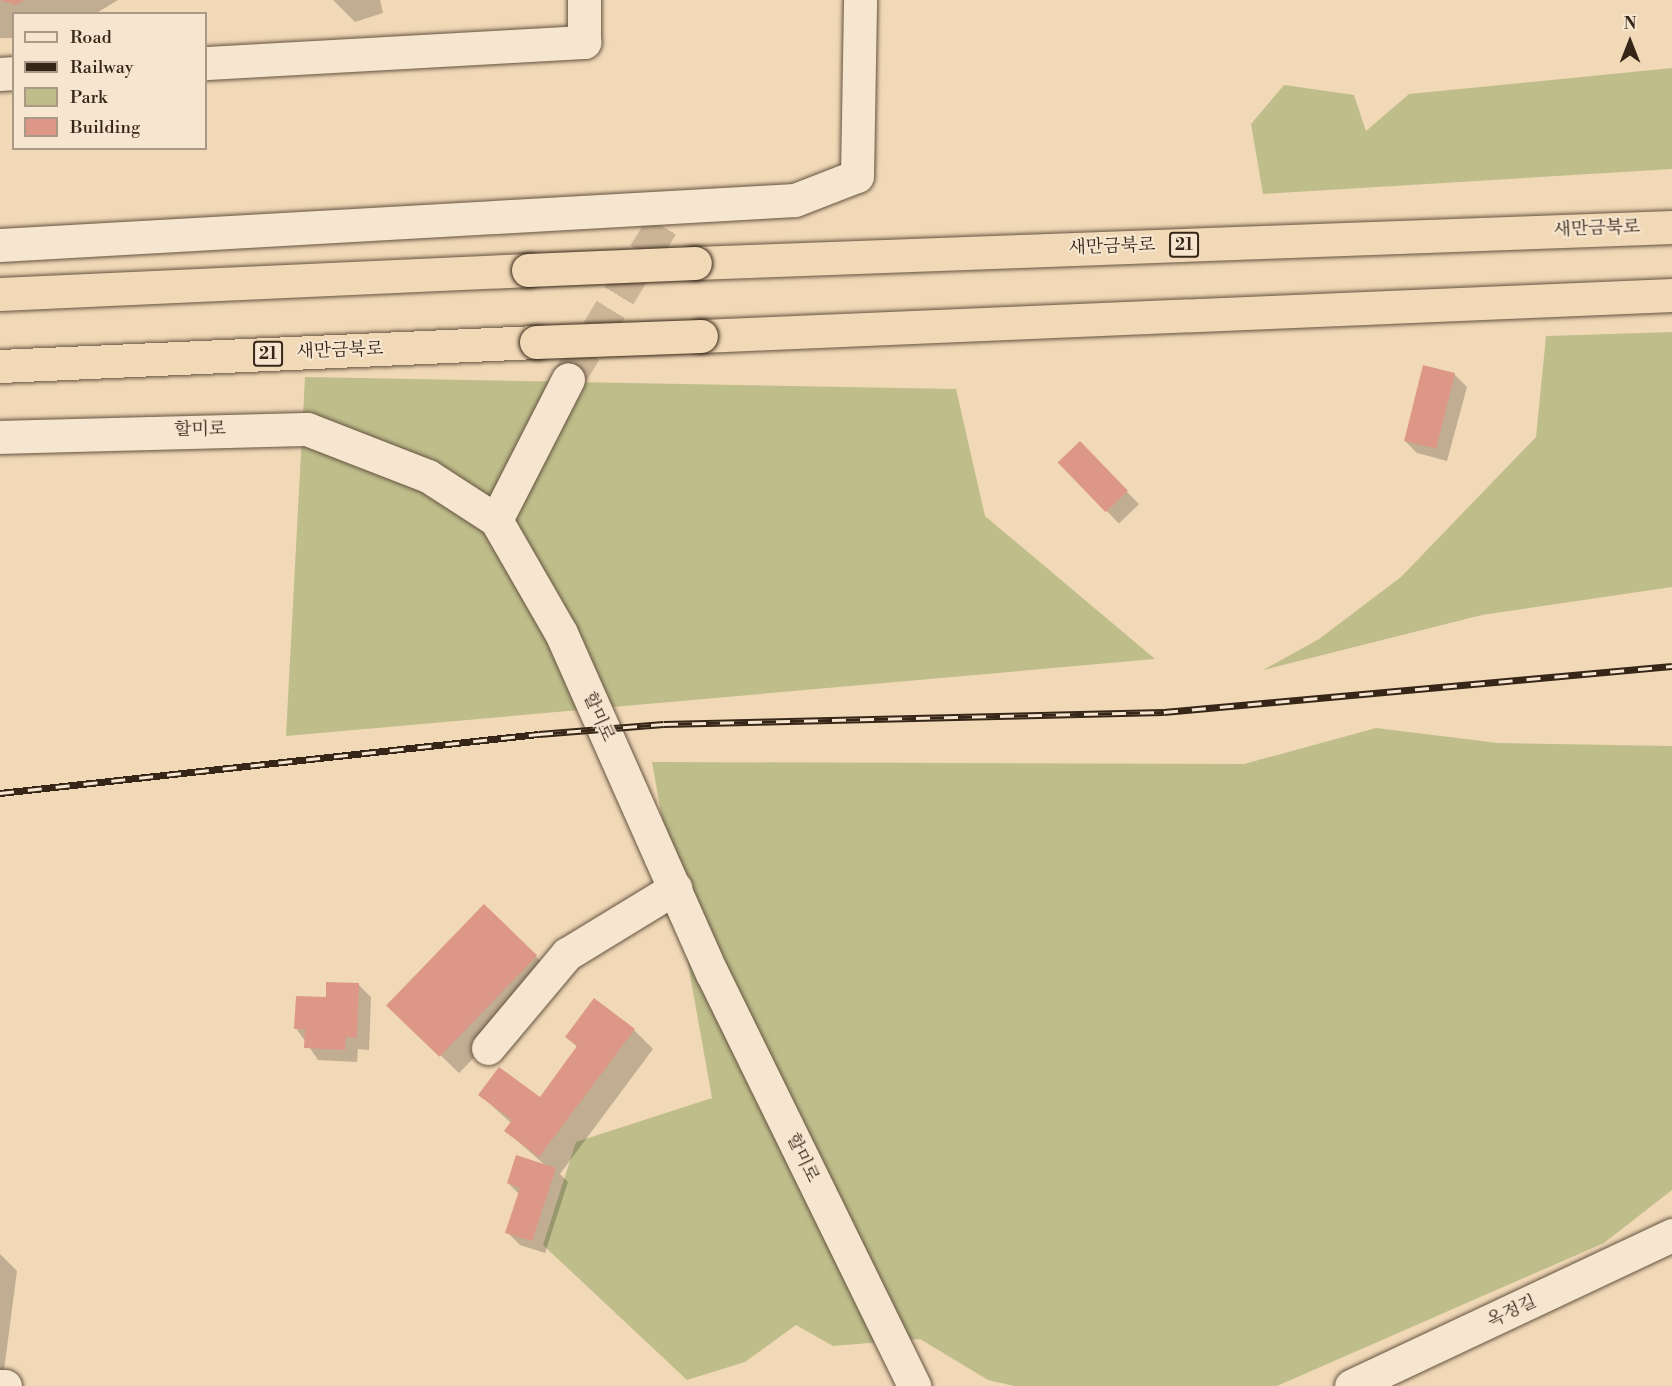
<!DOCTYPE html>
<html>
<head>
<meta charset="utf-8">
<style>
  body { margin:0 }
  #map { position:relative; width:1672px; height:1386px; overflow:hidden; background:#f1d9b7; font-family:"Libre Bodoni","Noto Serif KR",serif }
  div>[style] { position:absolute }
  .green>* { inset:0; background:#bfbe8b }
  .shadow>* { inset:0; background:#0003; transform-origin:0 0 }
  .building>* { inset:0; background:#dd9787; transform-origin:0 0 }
  .minor-tunnel>* { height:33px; margin-top:-16.5px; transform-origin:0; background:repeating-linear-gradient(90deg,#ccb597 0 33px,transparent 0 49px) }
  .roads { filter:drop-shadow(0 0 2px #655340) drop-shadow(0 0 2px #655340) }
  .minor>* { height:33px; margin:-16.5px; padding:0 16.5px; transform-origin:16.5px; border-radius:16.5px; background:#f6e6d0 }
  .highway>* { height:33px; margin:-16.5px; padding:0 16.5px; transform-origin:16.5px; border-radius:16.5px; background:#f1d9b7 }
  .rail>* { height:7px; margin-top:-3.5px; transform-origin:0; background:repeating-linear-gradient(90deg,#f6e6d0 0 14px,#362618 0 28px); box-sizing:border-box; border-block:2px solid #362618 }
  .bridges { filter:drop-shadow(0 0 2px #362618) drop-shadow(0 0 2px #362618) }
  .highway-bridge>* { height:33px; margin:-16.5px; padding:0 16.5px; transform-origin:16.5px; border-radius:16.5px; background:#f1d9b7 }
  span { translate:-50% -50%; white-space:nowrap; text-align:center; line-height:1.15; -webkit-text-stroke:4.5px #f6e6d0; paint-order:stroke }
  .shield-label span { padding:2px 4px; background:#f6e6d0; border:2px solid; border-radius:4px; -webkit-text-stroke-width:0 }
  .shield-label { font-size:16px; color:#362618; font-weight:700 }
  .street-label { font-size:18px; color:#362618 }
  .legend { position:absolute; left:12px; top:12px; width:195px; height:138px; box-sizing:border-box; background:#f6e6d0; border:2px solid #a99986; margin:0; padding:8px 10px; list-style:none; font-size:18px; color:#362618 }
  .legend li { display:flex; align-items:center; gap:12px; height:30px }
  .legend b { width:30px; border:2px solid #a99986 }
  .north { position:absolute; left:1600px; top:12px; width:60px; height:60px; -webkit-text-stroke:4px #f6e6d0; paint-order:stroke; rotate:0deg; font-size:16px; font-weight:700; line-height:24px; text-align:center; color:#362618 }
  .north::after { content:''; display:block; margin:auto; width:21px; height:27px; background:#362618; clip-path:polygon(50% 0,100% 100%,50% 72%,0 100%) }
</style>
</head>
<body>
<div id="map">
  <div class="green">
    <div style="clip-path:polygon(1672px 68px,1672px 169px,1263px 194px,1251px 124px,1284px 85px,1354px 95px,1366px 131px,1409px 94px)"></div>
    <div style="clip-path:polygon(1672px 332px,1672px 587px,1482px 615px,1263px 670px,1319px 639px,1401px 577px,1536px 437px,1546px 336px)"></div>
    <div style="clip-path:polygon(305px 377px,956px 389px,985px 516px,1155px 659px,286px 736px)"></div>
    <div style="clip-path:polygon(1376px 728px,1498px 743px,1672px 746px,1672px 1190px,1604px 1243px,1277px 1386px,1014px 1386px,988px 1380px,920px 1339px,833px 1346px,796px 1325px,745px 1362px,687px 1380px,543px 1245px,576px 1142px,712px 1098px,652px 762px,1244px 764px)"></div>
  </div>
  <div class="shadow">
    <div style="clip-path:polygon(0 0,118px 0,95px 14px,14px 14px,14px 38px,0 38px)"></div>
    <div style="clip-path:polygon(333px 0,380px 0,383px 13px,355px 22px)"></div>
    <div style="clip-path:polygon(1454px 374px,1467px 387px,1447px 461px,1417px 453px,1404px 440px)"></div>
    <div style="left:1080px;top:443px;width:85px;height:28px;rotate:46deg"></div>
    <div style="clip-path:polygon(484px 906px,555px 975px,459px 1073px,407px 1023px)"></div>
    <div style="clip-path:polygon(358px 984px,371px 997px,369px 1050px,358px 1049px,357px 1062px,318px 1060px,296px 1028px,327px 999px)"></div>
    <div style="clip-path:polygon(634px 1030px,653px 1049px,560px 1174px,568px 1182px,545px 1253px,520px 1245px,507px 1232px,519px 1194px,508px 1183px,546px 1166px,506px 1131px,511px 1123px,480px 1095px,540px 1099px,578px 1048px,567px 1037px)"></div>
    <div style="clip-path:polygon(0 1254px,17px 1271px,4px 1370px,0 1369px)"></div>
  </div>
  <div class="building">
    <div style="clip-path:polygon(0 0,24px 0,16px 5px)"></div>
    <div style="left:1423px;top:365px;width:33px;height:78px;rotate:14deg"></div>
    <div style="left:1080px;top:441px;width:69px;height:31px;rotate:46deg"></div>
    <div style="left:484px;top:904px;width:74px;height:141px;rotate:44deg"></div>
    <div style="clip-path:polygon(326px 982px,359px 983px,357px 1038px,346px 1037px,345px 1050px,304px 1048px,305px 1029px,294px 1029px,296px 996px,326px 997px)"></div>
    <div style="clip-path:polygon(594px 998px,635px 1029px,539px 1157px,504px 1131px,512px 1120px,478px 1095px,499px 1067px,540px 1097px,577px 1046px,565px 1037px)"></div>
    <div style="clip-path:polygon(516px 1155px,556px 1168px,532px 1241px,505px 1233px,520px 1188px,507px 1183px)"></div>
  </div>
  <div class="minor-tunnel">
    <div style="left:568px;top:379px;width:202px;rotate:-58.6deg"></div>
  </div>
  <div class="roads">
    <div class="minor">
      <div style="left:206px;top:63px;width:379px;rotate:-3.2deg"></div>
      <div style="left:584px;top:42px;width:42px;rotate:-90deg"></div>
      <div style="left:0;top:74px;width:14px;rotate:-4deg"></div>
      <div style="left:0;top:245px;width:796px;rotate:-3.24deg"></div>
      <div style="left:795px;top:200px;width:66px;rotate:-21.2deg"></div>
      <div style="left:857px;top:176px;width:176px;rotate:-89deg"></div>
      <div style="left:0;top:437px;width:307px;rotate:-1.5deg"></div>
      <div style="left:307px;top:429px;width:130px;rotate:21.2deg"></div>
      <div style="left:428px;top:476px;width:81px;rotate:32.9deg"></div>
      <div style="left:496px;top:520px;width:130px;rotate:60.1deg"></div>
      <div style="left:561px;top:633px;width:372px;rotate:66.1deg"></div>
      <div style="left:712px;top:973px;width:460px;rotate:63.9deg"></div>
      <div style="left:496px;top:520px;width:158px;rotate:-62.9deg"></div>
      <div style="left:488px;top:1048px;width:123px;rotate:-50deg"></div>
      <div style="left:567px;top:954px;width:127px;rotate:-31.4deg"></div>
      <div style="left:0;top:1386px;width:5px"></div>
      <div style="left:1351px;top:1386px;width:355px;rotate:-25.2deg"></div>
    </div>
    <div class="highway">
      <div style="left:695px;top:263px;width:978px;rotate:-2.11deg"></div>
      <div style="left:0;top:294px;width:529px;rotate:-2.6deg"></div>
      <div style="left:701px;top:336px;width:972px;rotate:-2.42deg"></div>
      <div style="left:0;top:366px;width:537px;rotate:-2.56deg"></div>
    </div>
  </div>
  <div class="rail">
    <div style="left:0;top:793px;width:542px;rotate:-6.25deg"></div>
    <div style="left:539px;top:734px;width:125px;rotate:-4.6deg"></div>
    <div style="left:664px;top:724px;width:500px;rotate:-1.37deg"></div>
    <div style="left:1164px;top:712px;width:510px;rotate:-5.17deg"></div>
  </div>
  <div class="bridges">
    <div class="highway-bridge">
      <div style="left:528px;top:270px;width:167px;rotate:-2.4deg"></div>
      <div style="left:536px;top:342px;width:165px;rotate:-2.1deg"></div>
    </div>
  </div>
  <div class="shield-label">
    <span style="left:1184px;top:245px">21</span>
    <span style="left:268px;top:354px">21</span>
  </div>
  <div class="street-label">
    <span style="left:1597px;top:229px;rotate:-2deg">새만금북로</span>
    <span style="left:1112px;top:247px;rotate:-2deg">새만금북로</span>
    <span style="left:340px;top:351px;rotate:-2deg">새만금북로</span>
    <span style="left:200px;top:430px;rotate:-1deg">할미로</span>
    <span style="left:598px;top:717px;rotate:66deg">할미로</span>
    <span style="left:802px;top:1158px;rotate:64deg">할미로</span>
    <span style="left:1512px;top:1312px;rotate:-25deg">옥정길</span>
  </div>
  <ul class="legend">
  <li><b style="height:8px;background:#f6e6d0"></b>Road</li>
  <li><b style="height:8px;background:#362618"></b>Railway</li>
  <li><b style="height:16px;background:#bfbe8b"></b>Park</li>
  <li><b style="height:16px;background:#dd9787"></b>Building</li>
  </ul>
  <div class="north">N</div>
</div>
</body>
</html>
